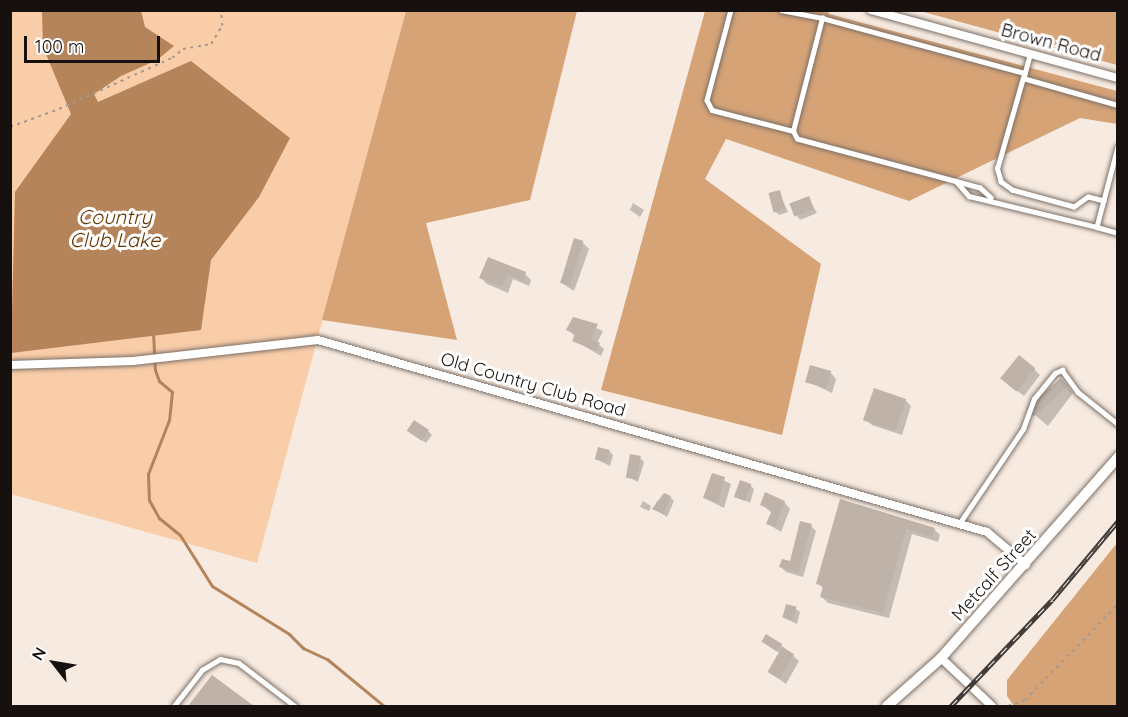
<!DOCTYPE html>
<html>
<head>
<meta charset="utf-8">
<style>
  body { margin:0 }
  #map { position:relative; width:1128px; height:717px; overflow:hidden; background:#f7eae0; font-family:Quicksand,sans-serif }
  div>[style] { position:absolute }
  .green>* { inset:0; background:#facda9 }
  .forest>* { inset:0; background:#d6a377 }
  .water>* { inset:0; background:#b6845a }
  .shadow>* { inset:0; background:#0003 }
  .stream>* { height:3px; margin:-1.5px; padding:0 1.5px; transform-origin:1.5px; border-radius:1.5px; background:#b6845a }
  .building>* { inset:0; background:#bfb2a8; transform-origin:0 0 }
  .path>* { height:1.5px; margin-top:-0.75px; transform-origin:0; background:repeating-linear-gradient(90deg,#a49a92 0 3px,transparent 0 7.5px) }
  .roads { filter:drop-shadow(0 0 2px #7c7067) drop-shadow(0 0 2px #7c7067) }
  .service>* { height:4.5px; margin:-2.25px; padding:0 2.25px; transform-origin:2.25px; border-radius:2.25px; background:#fff }
  .minor>* { height:8px; margin:-4px; padding:0 4px; transform-origin:4px; border-radius:4px; background:#fff }
  .tertiary>* { height:10px; margin:-5px; padding:0 5px; transform-origin:5px; border-radius:5px; background:#fff }
  .rail>* { height:5px; margin-top:-2.5px; transform-origin:0; background:repeating-linear-gradient(90deg,#fff 0 9px,#433c38 0 18px); box-sizing:border-box; border-block:2px solid #433c38 }
  span { translate:-50% -50%; white-space:nowrap; text-align:center; line-height:1.15; -webkit-text-stroke:6px #fff; paint-order:stroke }
  .street-label { font-size:18px; color:#16110e }
  .water-label { font-size:20px; color:#673600; font-style:italic }
  .frame { position:absolute; inset:0; border:12px solid #16110e; pointer-events:none }
  .north { position:absolute; left:24px; top:633px; width:60px; height:60px; -webkit-text-stroke:4px #fff; paint-order:stroke; rotate:301deg; font-size:16px; font-weight:700; line-height:24px; text-align:center; color:#16110e }
  .north::after { content:''; display:block; margin:auto; width:21px; height:27px; background:#16110e; clip-path:polygon(50% 0,100% 100%,50% 72%,0 100%) }
  .scale { position:absolute; left:24px; top:36px; width:136px; height:27px; box-sizing:border-box; border:3px solid #16110e; border-top:0; padding-left:8px; font-size:18px; line-height:21px; white-space:nowrap; color:#16110e; -webkit-text-stroke:4px #fff; paint-order:stroke }
</style>
</head>
<body>
<div id="map">
  <div class="green">
    <div style="clip-path:polygon(10px 11px,406px 11px,257px 563px,11px 494px)"></div>
  </div>
  <div class="forest">
    <div style="clip-path:polygon(406px 11px,577px 11px,530px 200px,426px 223px,457px 340px,322px 320px)"></div>
    <div style="clip-path:polygon(705px 11px,828px 11px,829px 14px,1117px 91px,1117px 124px,1080px 118px,909px 201px,726px 139px,705px 179px,821px 264px,782px 435px,601px 390px)"></div>
    <div style="clip-path:polygon(920px 11px,1117px 11px,1117px 65px)"></div>
    <div style="clip-path:polygon(1117px 543px,1117px 706px,1014px 706px,1007px 696px,1007px 680px)"></div>
  </div>
  <div class="water">
    <div style="clip-path:polygon(42px 11px,141px 11px,145px 27px,174px 46px,157px 60px,121px 76px,94px 94px,98px 102px,191px 61px,290px 138px,259px 197px,211px 260px,201px 330px,11px 353px,15px 192px,71px 114px,43px 47px)"></div>
  </div>
  <div class="shadow">
    <div style="clip-path:polygon(779px 192px,788px 212px,779px 215px,775px 211px)"></div>
    <div style="clip-path:polygon(808px 198px,817px 213px,800px 220px,797px 216px)"></div>
    <div style="clip-path:polygon(633px 203px,644px 210px,640px 217px,630px 210px)"></div>
    <div style="clip-path:polygon(583px 243px,589px 249px,574px 291px,560px 282px)"></div>
    <div style="clip-path:polygon(488px 259px,525px 274px,531px 280px,529px 286px,513px 279px,508px 293px,487px 284px,481px 278px)"></div>
    <div style="clip-path:polygon(573px 318px,603px 331px,597px 343px,604px 349px,601px 356px,574px 340px,576px 337px,568px 330px)"></div>
    <div style="clip-path:polygon(1034px 369px,1040px 375px,1024px 396px,1008px 384px)"></div>
    <div style="clip-path:polygon(830px 372px,836px 379px,832px 393px,807px 381px)"></div>
    <div style="clip-path:polygon(1064px 382px,1073px 393px,1048px 426px,1035px 415px)"></div>
    <div style="clip-path:polygon(905px 400px,911px 406px,902px 435px,872px 425px,865px 419px)"></div>
    <div style="clip-path:polygon(428px 431px,432px 435px,426px 443px,413px 434px)"></div>
    <div style="clip-path:polygon(609px 451px,613px 455px,610px 466px,596px 459px)"></div>
    <div style="clip-path:polygon(640px 458px,644px 462px,638px 482px,626px 476px)"></div>
    <div style="clip-path:polygon(713px 475px,731px 484px,724px 508px,704px 498px)"></div>
    <div style="clip-path:polygon(750px 485px,754px 489px,750px 503px,737px 496px)"></div>
    <div style="clip-path:polygon(670px 497px,674px 501px,667px 517px,654px 509px,657px 501px)"></div>
    <div style="clip-path:polygon(841px 500px,934px 529px,940px 535px,938px 542px,912px 534px,889px 618px,828px 603px,822px 597px,824px 589px,818px 583px)"></div>
    <div style="clip-path:polygon(643px 501px,651px 506px,649px 511px,640px 507px)"></div>
    <div style="clip-path:polygon(784px 502px,790px 509px,781px 532px,768px 524px,772px 513px,762px 505px)"></div>
    <div style="clip-path:polygon(811px 526px,816px 531px,803px 577px,786px 572px,781px 567px,791px 563px)"></div>
    <div style="clip-path:polygon(796px 609px,800px 612px,797px 624px,784px 618px)"></div>
    <div style="clip-path:polygon(767px 645px,781px 645px,799px 661px,786px 684px,769px 672px,780px 653px)"></div>
    <div style="clip-path:polygon(212px 677px,252px 706px,190px 706px)"></div>
  </div>
  <div class="stream">
    <div style="left:153px;top:333px;width:37px;rotate:87deg"></div>
    <div style="left:155px;top:370px;width:12px;rotate:70deg"></div>
    <div style="left:159px;top:381px;width:17px;rotate:40deg"></div>
    <div style="left:172px;top:392px;width:28px;rotate:96deg"></div>
    <div style="left:169px;top:420px;width:58px;rotate:111.3deg"></div>
    <div style="left:148px;top:474px;width:26px;rotate:88deg"></div>
    <div style="left:149px;top:500px;width:21px;rotate:61deg"></div>
    <div style="left:159px;top:518px;width:27px;rotate:39deg"></div>
    <div style="left:180px;top:535px;width:60px;rotate:57.9deg"></div>
    <div style="left:212px;top:586px;width:91px;rotate:31.9deg"></div>
    <div style="left:289px;top:634px;width:20px;rotate:45deg"></div>
    <div style="left:303px;top:648px;width:26px;rotate:25deg"></div>
    <div style="left:327px;top:659px;width:74px;rotate:39.5deg"></div>
  </div>
  <div class="building">
    <div style="left:780px;top:190px;width:20px;height:12px;rotate:75deg"></div>
    <div style="left:809px;top:196px;width:14px;height:21px;rotate:69deg"></div>
    <div style="left:574px;top:238px;width:10px;height:47px;rotate:17deg"></div>
    <div style="clip-path:polygon(488px 257px,526px 272px,523px 281px,507px 274px,502px 287px,479px 278px)"></div>
    <div style="clip-path:polygon(573px 317px,598px 324px,591px 339px,600px 343px,596px 351px,572px 341px,575px 334px,566px 330px)"></div>
    <div style="left:1019px;top:355px;width:21px;height:30px;rotate:39deg"></div>
    <div style="left:810px;top:365px;width:22px;height:18px;rotate:16deg"></div>
    <div style="left:1061px;top:378px;width:11px;height:46px;rotate:49deg"></div>
    <div style="left:874px;top:388px;width:34px;height:34px;rotate:19deg"></div>
    <div style="left:414px;top:420px;width:18px;height:13px;rotate:34deg"></div>
    <div style="left:598px;top:447px;width:12px;height:13px;rotate:14deg"></div>
    <div style="left:630px;top:454px;width:11px;height:24px;rotate:10deg"></div>
    <div style="clip-path:polygon(712px 473px,725px 477px,718px 503px,703px 498px)"></div>
    <div style="left:740px;top:480px;width:12px;height:18px;rotate:20deg"></div>
    <div style="clip-path:polygon(765px 492px,785px 501px,775px 527px,766px 524px,772px 510px,760px 505px)"></div>
    <div style="clip-path:polygon(664px 493px,671px 496px,663px 514px,652px 509px)"></div>
    <div style="clip-path:polygon(840px 499px,935px 528px,932px 537px,906px 529px,883px 613px,820px 597px,823px 586px,816px 584px)"></div>
    <div style="clip-path:polygon(800px 521px,812px 524px,798px 573px,779px 567px,782px 559px,790px 561px)"></div>
    <div style="left:786px;top:604px;width:11px;height:14px;rotate:15deg"></div>
    <div style="left:766px;top:634px;width:19px;height:9px;rotate:32deg"></div>
    <div style="left:782px;top:647px;width:14px;height:29px;rotate:30deg"></div>
    <div style="clip-path:polygon(212px 675px,254px 706px,188px 706px)"></div>
  </div>
  <div class="path">
    <div style="left:10px;top:127px;width:52px;rotate:-20.2deg"></div>
    <div style="left:59px;top:109px;width:124px;rotate:-24.3deg"></div>
    <div style="left:172px;top:58px;width:14px;rotate:-39deg"></div>
    <div style="left:183px;top:49px;width:28px;rotate:-10deg"></div>
    <div style="left:211px;top:44px;width:21px;rotate:-59deg"></div>
    <div style="left:222px;top:26px;width:16px;rotate:-94deg"></div>
    <div style="left:1008px;top:706px;width:18px;rotate:-19deg"></div>
    <div style="left:1025px;top:700px;width:134px;rotate:-45.9deg"></div>
  </div>
  <div class="roads">
    <div class="service">
      <div style="left:731px;top:10px;width:93px;rotate:104.9deg"></div>
      <div style="left:707px;top:100px;width:11px;rotate:63deg"></div>
      <div style="left:712px;top:110px;width:84px;rotate:14.5deg"></div>
      <div style="left:781px;top:10px;width:42px;rotate:11deg"></div>
      <div style="left:1024px;top:76px;width:23px;rotate:-75deg"></div>
      <div style="left:1118px;top:147px;width:83px;rotate:104.7deg"></div>
      <div style="left:1097px;top:227px;width:22px;rotate:16deg"></div>
      <div style="left:956px;top:181px;width:20px;rotate:49deg"></div>
      <div style="left:969px;top:196px;width:132px;rotate:13.6deg"></div>
      <div style="left:991px;top:198px;width:15px;rotate:-138deg"></div>
      <div style="left:980px;top:188px;width:189px;rotate:-165deg"></div>
      <div style="left:797px;top:139px;width:9px;rotate:-117deg"></div>
      <div style="left:793px;top:131px;width:117px;rotate:-75.6deg"></div>
      <div style="left:822px;top:18px;width:210px;rotate:15.2deg"></div>
      <div style="left:1104px;top:201px;width:16px;rotate:-166deg"></div>
      <div style="left:1088px;top:197px;width:17px;rotate:144deg"></div>
      <div style="left:1074px;top:207px;width:64px;rotate:-164.7deg"></div>
      <div style="left:1012px;top:190px;width:14px;rotate:-144deg"></div>
      <div style="left:1001px;top:182px;width:14px;rotate:-107deg"></div>
      <div style="left:997px;top:169px;width:95px;rotate:-74.1deg"></div>
      <div style="left:1023px;top:78px;width:99px;rotate:15.9deg"></div>
      <div style="left:959px;top:524px;width:115px;rotate:-56deg"></div>
      <div style="left:1023px;top:429px;width:32px;rotate:-70deg"></div>
      <div style="left:1034px;top:399px;width:33px;rotate:-51deg"></div>
      <div style="left:1055px;top:373px;width:8px;rotate:-23deg"></div>
      <div style="left:1062px;top:370px;width:27px;rotate:54deg"></div>
      <div style="left:1078px;top:392px;width:51px;rotate:38.7deg"></div>
      <div style="left:174px;top:706px;width:46px;rotate:-52.1deg"></div>
      <div style="left:202px;top:670px;width:21px;rotate:-31deg"></div>
      <div style="left:220px;top:659px;width:19px;rotate:12deg"></div>
      <div style="left:239px;top:663px;width:71px;rotate:37.5deg"></div>
    </div>
    <div class="minor">
      <div style="left:871px;top:10px;width:256px;rotate:15.4deg"></div>
      <div style="left:10px;top:365px;width:123px;rotate:-1.9deg"></div>
      <div style="left:133px;top:361px;width:186px;rotate:-6.5deg"></div>
      <div style="left:318px;top:340px;width:696px;rotate:16.01deg"></div>
      <div style="left:987px;top:532px;width:51px;rotate:40.2deg"></div>
      <div style="left:941px;top:658px;width:70px;rotate:43.3deg"></div>
    </div>
    <div class="tertiary">
      <div style="left:887px;top:706px;width:72px;rotate:-41.6deg"></div>
      <div style="left:941px;top:658px;width:268px;rotate:-48.6deg"></div>
    </div>
  </div>
  <div class="rail">
    <div style="left:951px;top:706px;width:146px;rotate:-46.4deg"></div>
    <div style="left:1052px;top:600px;width:103px;rotate:-50.1deg"></div>
  </div>
  <div class="street-label">
    <span style="left:1051px;top:43px;rotate:15deg">Brown Road</span>
    <span style="left:533px;top:385px;rotate:16deg">Old Country Club Road</span>
    <span style="left:994px;top:575px;rotate:-48deg">Metcalf Street</span>
  </div>
  <div class="water-label">
    <span style="left:115px;top:228px">Country<br>Club Lake</span>
  </div>
  <div class="frame"></div>
  <div class="north">N</div>
  <div class="scale">100 m</div>
</div>
</body>
</html>
